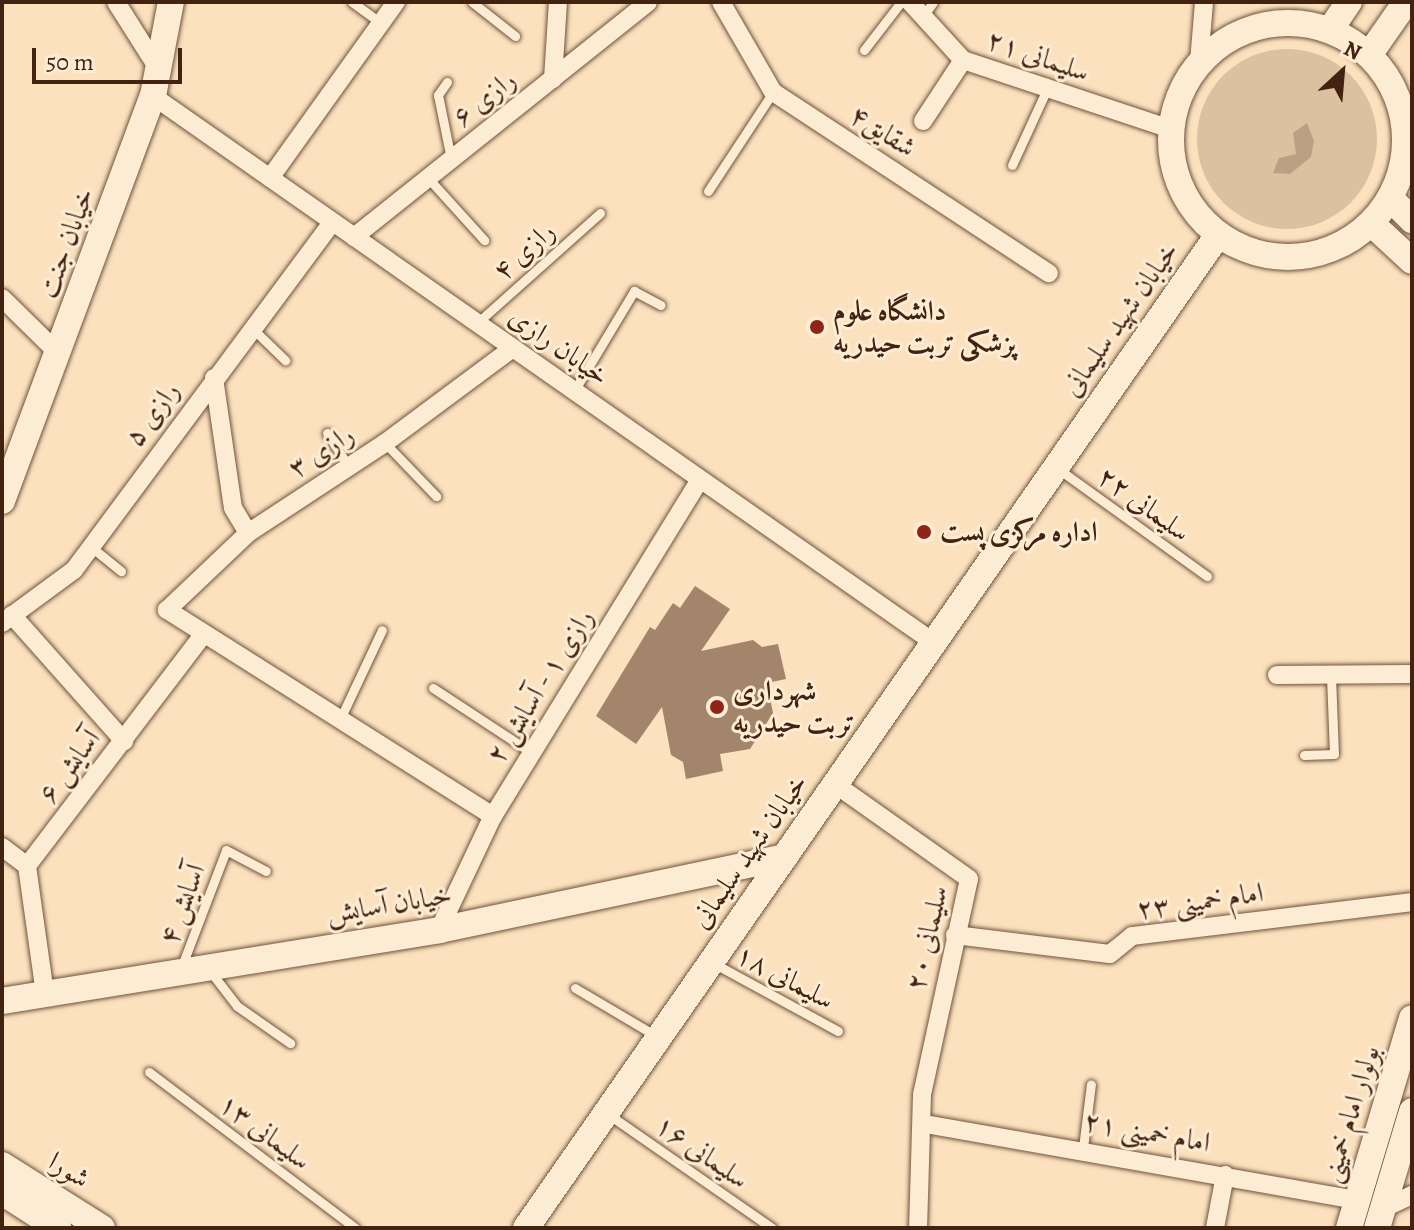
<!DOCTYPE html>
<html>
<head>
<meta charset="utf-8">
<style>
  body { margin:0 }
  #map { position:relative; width:1414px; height:1230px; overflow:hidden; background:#fbe1bd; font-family:Alegreya,Amiri,serif }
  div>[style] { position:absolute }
  .green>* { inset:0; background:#dcc1a0 }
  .round { border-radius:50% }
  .water>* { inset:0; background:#bca083 }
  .building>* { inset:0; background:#a2856a }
  .roads { filter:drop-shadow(0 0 2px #70523c) drop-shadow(0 0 2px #70523c) }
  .lane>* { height:9px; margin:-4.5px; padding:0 4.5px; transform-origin:4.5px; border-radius:4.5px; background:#fcecd4 }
  .street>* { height:18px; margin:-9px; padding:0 9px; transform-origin:9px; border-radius:9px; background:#fcecd4 }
  .secondary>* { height:26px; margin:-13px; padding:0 13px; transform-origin:13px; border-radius:13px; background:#fcecd4 }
  .secondary>.ring { margin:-13px; padding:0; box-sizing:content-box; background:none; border:26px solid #fcecd4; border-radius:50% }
  .dots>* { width:22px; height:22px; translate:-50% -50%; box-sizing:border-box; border:4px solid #fcecd4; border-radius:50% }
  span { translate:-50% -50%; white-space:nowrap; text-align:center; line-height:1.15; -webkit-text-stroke:6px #fcecd4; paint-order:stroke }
  .street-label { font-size:28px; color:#422211 }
  .poi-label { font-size:28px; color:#422211; font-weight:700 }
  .left { translate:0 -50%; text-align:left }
  .frame { position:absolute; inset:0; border:4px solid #422211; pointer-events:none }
  .north { position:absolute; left:1302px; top:32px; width:80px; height:80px; -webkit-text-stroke:6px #fcecd4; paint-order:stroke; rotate:26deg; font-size:22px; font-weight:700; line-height:32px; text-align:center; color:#422211 }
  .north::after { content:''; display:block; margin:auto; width:28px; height:36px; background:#422211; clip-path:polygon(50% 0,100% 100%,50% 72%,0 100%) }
  .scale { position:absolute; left:32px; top:48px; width:150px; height:36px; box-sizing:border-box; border:4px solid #422211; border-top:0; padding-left:10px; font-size:24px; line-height:28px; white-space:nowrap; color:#422211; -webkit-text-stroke:6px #fcecd4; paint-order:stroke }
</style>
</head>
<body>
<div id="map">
  <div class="green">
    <div class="round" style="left:1197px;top:49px;width:180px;height:180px"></div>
  </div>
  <div class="water">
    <div style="clip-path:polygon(1307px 123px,1314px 141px,1311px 157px,1290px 174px,1273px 173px,1279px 158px,1296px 154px,1293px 133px)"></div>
  </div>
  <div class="building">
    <div style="clip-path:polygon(695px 586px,730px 609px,701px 651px,753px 640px,762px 647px,778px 644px,786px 679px,767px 683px,773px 713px,750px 749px,720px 754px,723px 771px,686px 779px,683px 762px,671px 755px,662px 707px,636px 744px,596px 716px,650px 627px,655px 630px,673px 603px,680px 608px)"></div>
  </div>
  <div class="roads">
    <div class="lane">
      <div style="left:352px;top:2px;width:34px;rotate:36deg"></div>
      <div style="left:472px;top:2px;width:55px;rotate:38.3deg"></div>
      <div style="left:923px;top:16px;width:17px;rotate:-54deg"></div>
      <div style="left:864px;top:50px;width:61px;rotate:-52.4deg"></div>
      <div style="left:447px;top:82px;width:16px;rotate:125deg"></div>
      <div style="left:438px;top:95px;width:65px;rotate:78.5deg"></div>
      <div style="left:1012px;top:165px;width:84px;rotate:-65.3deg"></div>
      <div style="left:428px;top:178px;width:84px;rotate:47.9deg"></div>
      <div style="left:708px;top:191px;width:118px;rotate:-56.7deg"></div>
      <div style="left:477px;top:323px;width:165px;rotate:-41.8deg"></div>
      <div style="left:253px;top:329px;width:45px;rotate:44.1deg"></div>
      <div style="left:574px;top:391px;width:117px;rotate:-59deg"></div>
      <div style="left:634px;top:291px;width:30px;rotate:28deg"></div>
      <div style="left:327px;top:433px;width:40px;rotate:57.1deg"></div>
      <div style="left:385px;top:443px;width:74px;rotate:46.1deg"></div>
      <div style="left:1057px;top:468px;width:185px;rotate:35.8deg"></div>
      <div style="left:90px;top:546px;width:40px;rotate:39deg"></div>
      <div style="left:433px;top:688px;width:118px;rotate:33.3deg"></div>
      <div style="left:341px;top:717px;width:96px;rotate:-64.8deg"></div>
      <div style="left:1304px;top:755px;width:30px;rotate:-2deg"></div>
      <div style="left:1334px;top:754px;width:77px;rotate:-92.2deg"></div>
      <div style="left:715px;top:964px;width:140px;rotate:28.6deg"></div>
      <div style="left:181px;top:968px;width:126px;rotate:-69.1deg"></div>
      <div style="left:226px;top:850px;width:45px;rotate:27.7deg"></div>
      <div style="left:210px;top:971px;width:44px;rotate:52.4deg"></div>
      <div style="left:237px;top:1006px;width:65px;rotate:34.9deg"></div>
      <div style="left:575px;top:988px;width:96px;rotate:30.6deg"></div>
      <div style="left:149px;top:1072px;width:258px;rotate:37.1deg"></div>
      <div style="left:608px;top:1114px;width:200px;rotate:34.8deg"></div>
      <div style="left:1083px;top:1148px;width:64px;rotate:-82.9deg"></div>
    </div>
    <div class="street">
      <div style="left:116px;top:2px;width:80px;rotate:57.7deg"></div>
      <div style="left:721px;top:2px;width:104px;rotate:60deg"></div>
      <div style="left:773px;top:92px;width:330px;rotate:33.3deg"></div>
      <div style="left:910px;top:2px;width:79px;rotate:47.6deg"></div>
      <div style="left:963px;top:60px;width:218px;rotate:18.4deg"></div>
      <div style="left:1199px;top:62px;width:60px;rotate:-85.2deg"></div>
      <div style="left:553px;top:79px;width:77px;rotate:-86.3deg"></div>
      <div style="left:153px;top:96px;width:952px;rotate:34.99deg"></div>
      <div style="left:923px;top:121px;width:73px;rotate:-56.7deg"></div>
      <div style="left:270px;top:178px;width:216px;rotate:-54.4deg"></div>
      <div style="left:354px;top:237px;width:376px;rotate:-38.6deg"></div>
      <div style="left:2px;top:298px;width:80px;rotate:44.5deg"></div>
      <div style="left:214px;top:378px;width:131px;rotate:81.7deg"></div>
      <div style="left:233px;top:508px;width:29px;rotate:59deg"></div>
      <div style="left:12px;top:615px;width:169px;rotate:48.4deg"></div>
      <div style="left:2px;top:623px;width:89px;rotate:-36.4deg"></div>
      <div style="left:74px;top:570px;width:433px;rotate:-53.4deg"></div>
      <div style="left:1277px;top:675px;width:135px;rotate:-0.4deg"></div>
      <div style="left:835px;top:784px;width:164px;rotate:35.3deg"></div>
      <div style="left:969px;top:879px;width:221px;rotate:102.3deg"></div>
      <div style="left:922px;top:1095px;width:133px;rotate:91.7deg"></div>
      <div style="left:493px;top:816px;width:386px;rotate:-147.7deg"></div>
      <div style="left:167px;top:610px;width:112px;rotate:-43.5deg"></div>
      <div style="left:248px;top:533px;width:164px;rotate:-33.3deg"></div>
      <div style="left:385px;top:443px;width:159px;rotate:-36.6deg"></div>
      <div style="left:2px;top:847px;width:31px;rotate:37deg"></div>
      <div style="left:439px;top:930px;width:126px;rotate:-64.7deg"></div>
      <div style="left:493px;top:816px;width:395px;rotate:-58.4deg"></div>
      <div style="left:955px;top:935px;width:156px;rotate:7deg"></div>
      <div style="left:1110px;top:954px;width:28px;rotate:-39deg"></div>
      <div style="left:1132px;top:936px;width:282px;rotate:-6.9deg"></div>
      <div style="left:45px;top:994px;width:129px;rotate:-98deg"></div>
      <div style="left:27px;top:866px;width:292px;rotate:-52.7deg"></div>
      <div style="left:925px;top:1124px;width:440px;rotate:10deg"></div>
      <div style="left:1384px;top:1208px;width:31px;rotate:-25deg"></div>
      <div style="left:1215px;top:1228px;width:54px;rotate:-79.3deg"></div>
    </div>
    <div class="secondary">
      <div class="ring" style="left:1171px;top:23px;width:208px;height:208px"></div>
      <div style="left:1330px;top:30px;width:34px;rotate:-56deg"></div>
      <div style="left:1369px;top:55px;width:65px;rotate:-55.1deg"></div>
      <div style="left:1391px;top:199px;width:30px;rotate:45deg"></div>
      <div style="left:1372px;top:224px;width:54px;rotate:42.8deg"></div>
      <div style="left:2px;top:501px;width:432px;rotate:-69.6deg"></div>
      <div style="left:153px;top:96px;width:96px;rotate:-79.2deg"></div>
      <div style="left:2px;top:1001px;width:443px;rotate:-9.2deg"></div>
      <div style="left:439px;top:930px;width:353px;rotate:-11.9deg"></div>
      <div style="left:2px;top:1165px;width:118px;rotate:32.2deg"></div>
      <div style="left:2px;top:1192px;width:67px;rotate:32.7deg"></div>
      <div style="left:526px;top:1228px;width:1210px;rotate:-55.13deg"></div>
      <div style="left:1349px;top:1228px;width:219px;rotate:-73.3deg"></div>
      <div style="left:1377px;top:1228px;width:122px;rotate:-73.3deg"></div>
    </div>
  </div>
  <div class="dots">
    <div style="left:817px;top:327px;background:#8f2418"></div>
    <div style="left:924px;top:532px;background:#8f2418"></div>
    <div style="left:717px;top:707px;background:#8f2418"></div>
  </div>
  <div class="street-label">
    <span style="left:1038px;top:56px;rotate:19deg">سلیمانی ۲۱</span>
    <span style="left:484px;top:98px;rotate:-38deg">رازی ۶</span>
    <span style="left:883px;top:131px;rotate:33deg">شقایق۴</span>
    <span style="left:66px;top:243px;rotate:-70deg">خیابان جنت</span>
    <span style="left:524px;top:251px;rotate:-42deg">رازی ۴</span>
    <span style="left:1120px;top:319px;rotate:-55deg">خیابان شهید سلیمانی</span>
    <span style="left:559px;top:346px;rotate:35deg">خیابان رازی</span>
    <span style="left:152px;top:414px;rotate:-54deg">رازی ۵</span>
    <span style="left:321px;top:451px;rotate:-33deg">رازی ۳</span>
    <span style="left:1144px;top:504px;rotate:36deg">سلیمانی ۲۲</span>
    <span style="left:540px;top:686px;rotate:-58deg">رازی ۱ - آسایش ۲</span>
    <span style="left:69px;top:766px;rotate:-53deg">آسایش ۶</span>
    <span style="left:749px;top:851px;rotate:-55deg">خیابان شهید سلیمانی</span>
    <span style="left:1200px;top:901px;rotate:-8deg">امام خمینی ۲۳</span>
    <span style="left:182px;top:904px;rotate:-69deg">آسایش ۴</span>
    <span style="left:389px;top:904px;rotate:-9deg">خیابان آسایش</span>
    <span style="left:927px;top:938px;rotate:-77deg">سلیمانی ۲۰</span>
    <span style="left:785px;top:977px;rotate:28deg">سلیمانی ۱۸</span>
    <span style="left:1350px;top:1114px;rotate:-73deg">بولوار امام خمینی</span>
    <span style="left:265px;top:1132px;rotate:37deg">سلیمانی ۱۳</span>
    <span style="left:1147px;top:1132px;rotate:10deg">امام خمینی ۲۱</span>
    <span style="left:702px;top:1152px;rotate:35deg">سلیمانی ۱۶</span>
    <span style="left:69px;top:1170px;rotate:32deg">شورا</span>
  </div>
  <div class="poi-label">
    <span class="left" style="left:833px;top:327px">دانشگاه علوم<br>پزشکی تربت حیدریه</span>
    <span class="left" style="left:940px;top:532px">اداره مرکزی پست</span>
    <span class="left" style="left:733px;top:707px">شهرداری<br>تربت حیدریه</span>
  </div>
  <div class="frame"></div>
  <div class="north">N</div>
  <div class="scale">50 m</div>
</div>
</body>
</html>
